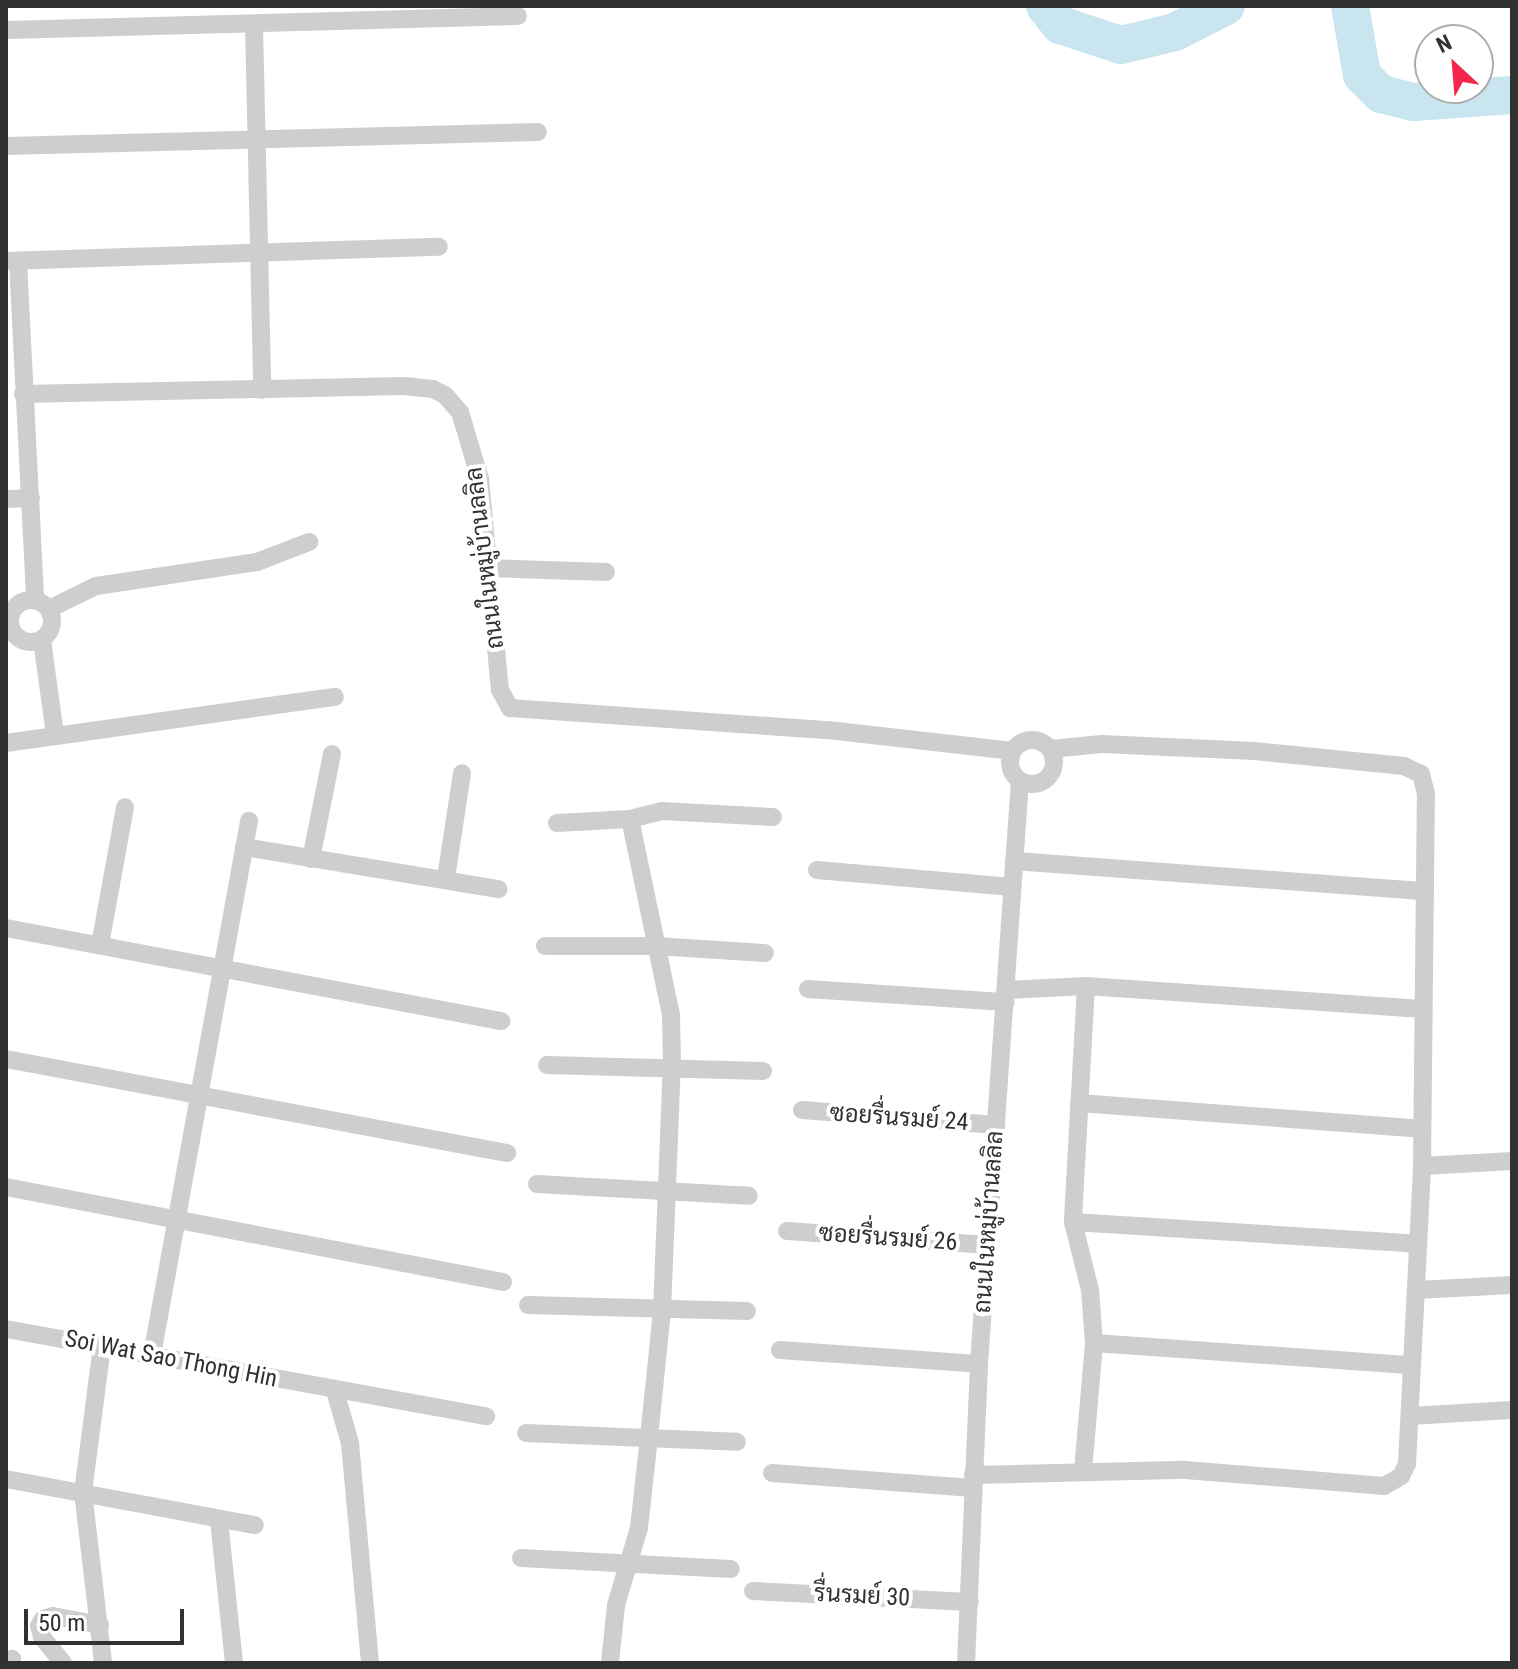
<!DOCTYPE html>
<html>
<head>
<meta charset="utf-8">
<style>
  body { margin:0 }
  #map { position:relative; width:1518px; height:1669px; overflow:hidden; background:#fff; font-family:"Roboto Condensed",Sarabun,sans-serif }
  div>[style] { position:absolute }
  .river>* { height:38px; margin:-19px; padding:0 19px; transform-origin:19px; border-radius:19px; background:#c9e5f0 }
  .minor>* { height:18px; margin:-9px; padding:0 9px; transform-origin:9px; border-radius:9px; background:#cecece }
  .minor>.ring { margin:-9px; padding:0; box-sizing:content-box; background:none; border:18px solid #cecece; border-radius:50% }
  span { translate:-50% -50%; white-space:nowrap; text-align:center; line-height:1.15; -webkit-text-stroke:8px #fff; paint-order:stroke }
  .street-label { font-size:24px; color:#313131 }
  .frame { position:absolute; inset:0; border:8px solid #313131; pointer-events:none }
  .north { position:absolute; left:1414px; top:24px; width:80px; height:80px; box-sizing:border-box; background:#fff; border:2px solid #adadad; border-radius:50%; rotate:334deg; font-size:22px; font-weight:700; line-height:32px; text-align:center; color:#313131 }
  .north::after { content:''; display:block; margin:auto; width:28px; height:36px; background:#f5264b; clip-path:polygon(50% 0,100% 100%,50% 72%,0 100%) }
  .scale { position:absolute; left:24px; top:1609px; width:160px; height:36px; box-sizing:border-box; border:4px solid #313131; border-top:0; padding-left:10px; font-size:24px; line-height:28px; white-space:nowrap; color:#313131; -webkit-text-stroke:6px #fff; paint-order:stroke }
</style>
</head>
<body>
<div id="map">
  <div class="river">
    <div style="left:1045px;top:6px;width:24px;rotate:52deg"></div>
    <div style="left:1060px;top:25px;width:64px;rotate:18.2deg"></div>
    <div style="left:1121px;top:45px;width:56px;rotate:-13.5deg"></div>
    <div style="left:1175px;top:32px;width:57px;rotate:-27deg"></div>
    <div style="left:1350px;top:6px;width:70px;rotate:80.1deg"></div>
    <div style="left:1362px;top:75px;width:27px;rotate:45deg"></div>
    <div style="left:1381px;top:94px;width:34px;rotate:14deg"></div>
    <div style="left:1414px;top:102px;width:98px;rotate:-4.1deg"></div>
  </div>
  <div class="minor">
    <div style="left:254px;top:25px;width:365px;rotate:88.7deg"></div>
    <div style="left:8px;top:30px;width:510px;rotate:-1.57deg"></div>
    <div style="left:6px;top:146px;width:532px;rotate:-1.51deg"></div>
    <div style="left:6px;top:261px;width:433px;rotate:-1.9deg"></div>
    <div style="left:18px;top:261px;width:339px;rotate:87.1deg"></div>
    <div style="left:23px;top:394px;width:381px;rotate:-1.2deg"></div>
    <div style="left:404px;top:386px;width:29px;rotate:6deg"></div>
    <div style="left:433px;top:389px;width:13px;rotate:27deg"></div>
    <div style="left:445px;top:395px;width:23px;rotate:49deg"></div>
    <div style="left:460px;top:412px;width:70px;rotate:73.4deg"></div>
    <div style="left:480px;top:479px;width:212px;rotate:84.6deg"></div>
    <div style="left:500px;top:690px;width:21px;rotate:61deg"></div>
    <div style="left:510px;top:708px;width:319px;rotate:4deg"></div>
    <div style="left:828px;top:730px;width:186px;rotate:6.5deg"></div>
    <div style="left:6px;top:499px;width:25px;rotate:-2deg"></div>
    <div style="left:489px;top:568px;width:117px;rotate:2deg"></div>
    <div class="ring" style="left:10px;top:600px;width:24px;height:24px"></div>
    <div style="left:49px;top:609px;width:52px;rotate:-26.1deg"></div>
    <div style="left:96px;top:586px;width:163px;rotate:-8.5deg"></div>
    <div style="left:257px;top:562px;width:56px;rotate:-21deg"></div>
    <div style="left:42px;top:640px;width:96px;rotate:82.2deg"></div>
    <div class="ring" style="left:1010px;top:740px;width:26px;height:26px"></div>
    <div style="left:6px;top:743px;width:332px;rotate:-8deg"></div>
    <div style="left:557px;top:823px;width:73px;rotate:-3.1deg"></div>
    <div style="left:630px;top:819px;width:33px;rotate:-14deg"></div>
    <div style="left:662px;top:811px;width:111px;rotate:3.1deg"></div>
    <div style="left:244px;top:847px;width:258px;rotate:9.4deg"></div>
    <div style="left:311px;top:859px;width:107px;rotate:-78.7deg"></div>
    <div style="left:1014px;top:861px;width:412px;rotate:4.2deg"></div>
    <div style="left:817px;top:870px;width:196px;rotate:5deg"></div>
    <div style="left:446px;top:878px;width:106px;rotate:-81.3deg"></div>
    <div style="left:6px;top:928px;width:504px;rotate:10.64deg"></div>
    <div style="left:100px;top:945px;width:140px;rotate:-79.7deg"></div>
    <div style="left:545px;top:946px;width:111px"></div>
    <div style="left:656px;top:946px;width:109px;rotate:3.7deg"></div>
    <div style="left:1086px;top:986px;width:337px;rotate:3.9deg"></div>
    <div style="left:808px;top:989px;width:198px;rotate:3.8deg"></div>
    <div style="left:1006px;top:990px;width:80px;rotate:-2.9deg"></div>
    <div style="left:1086px;top:986px;width:236px;rotate:93.2deg"></div>
    <div style="left:1073px;top:1222px;width:70px;rotate:76deg"></div>
    <div style="left:1090px;top:1290px;width:53px;rotate:85.7deg"></div>
    <div style="left:1094px;top:1343px;width:128px;rotate:94.9deg"></div>
    <div style="left:6px;top:1059px;width:510px;rotate:10.63deg"></div>
    <div style="left:547px;top:1065px;width:216px;rotate:1.6deg"></div>
    <div style="left:1079px;top:1103px;width:343px;rotate:4.3deg"></div>
    <div style="left:802px;top:1110px;width:195px;rotate:4.4deg"></div>
    <div style="left:1422px;top:1166px;width:90px;rotate:-3.2deg"></div>
    <div style="left:537px;top:1184px;width:212px;rotate:3.2deg"></div>
    <div style="left:6px;top:1187px;width:506px;rotate:10.82deg"></div>
    <div style="left:1073px;top:1222px;width:346px;rotate:3.6deg"></div>
    <div style="left:787px;top:1231px;width:201px;rotate:4deg"></div>
    <div style="left:1417px;top:1290px;width:95px;rotate:-3deg"></div>
    <div style="left:528px;top:1305px;width:219px;rotate:1.6deg"></div>
    <div style="left:6px;top:1329px;width:488px;rotate:10.3deg"></div>
    <div style="left:1094px;top:1343px;width:318px;rotate:4deg"></div>
    <div style="left:102px;top:1346px;width:147px;rotate:97.4deg"></div>
    <div style="left:83px;top:1492px;width:172px;rotate:83.3deg"></div>
    <div style="left:780px;top:1350px;width:199px;rotate:4deg"></div>
    <div style="left:152px;top:1355px;width:543px;rotate:-79.7deg"></div>
    <div style="left:335px;top:1391px;width:54px;rotate:73.9deg"></div>
    <div style="left:350px;top:1443px;width:221px;rotate:84.8deg"></div>
    <div style="left:1410px;top:1416px;width:102px;rotate:-3.4deg"></div>
    <div style="left:526px;top:1433px;width:211px;rotate:2.4deg"></div>
    <div style="left:772px;top:1473px;width:201px;rotate:4.3deg"></div>
    <div style="left:973px;top:1475px;width:212px;rotate:-1.4deg"></div>
    <div style="left:1185px;top:1470px;width:200px;rotate:4.6deg"></div>
    <div style="left:1384px;top:1486px;width:20px;rotate:-30deg"></div>
    <div style="left:1401px;top:1476px;width:13px;rotate:-63deg"></div>
    <div style="left:1407px;top:1464px;width:298px;rotate:-87.1deg"></div>
    <div style="left:1422px;top:1166px;width:372px;rotate:-89.4deg"></div>
    <div style="left:1426px;top:794px;width:21px;rotate:-104deg"></div>
    <div style="left:1421px;top:774px;width:19px;rotate:-155deg"></div>
    <div style="left:1404px;top:766px;width:151px;rotate:-174.3deg"></div>
    <div style="left:1254px;top:751px;width:152px;rotate:-177.4deg"></div>
    <div style="left:1102px;top:744px;width:52px;rotate:174.5deg"></div>
    <div style="left:6px;top:1479px;width:253px;rotate:10.5deg"></div>
    <div style="left:219px;top:1520px;width:144px;rotate:84deg"></div>
    <div style="left:521px;top:1558px;width:210px;rotate:3deg"></div>
    <div style="left:753px;top:1591px;width:217px;rotate:2.9deg"></div>
    <div style="left:6px;top:1662px;width:7px;rotate:-27deg"></div>
    <div style="left:63px;top:1663px;width:33px;rotate:-129deg"></div>
    <div style="left:42px;top:1637px;width:11px;rotate:-105deg"></div>
    <div style="left:39px;top:1626px;width:8px;rotate:-60deg"></div>
    <div style="left:43px;top:1619px;width:10px;rotate:-17deg"></div>
    <div style="left:53px;top:1616px;width:48px;rotate:10.8deg"></div>
    <div style="left:610px;top:1663px;width:58px;rotate:-84.1deg"></div>
    <div style="left:616px;top:1605px;width:80px;rotate:-73.4deg"></div>
    <div style="left:639px;top:1528px;width:92px;rotate:-83.7deg"></div>
    <div style="left:649px;top:1437px;width:127px;rotate:-84.1deg"></div>
    <div style="left:662px;top:1311px;width:245px;rotate:-87.7deg"></div>
    <div style="left:672px;top:1066px;width:51px;rotate:-91.1deg"></div>
    <div style="left:671px;top:1015px;width:200px;rotate:-101.8deg"></div>
    <div style="left:966px;top:1663px;width:299px;rotate:-87.5deg"></div>
    <div style="left:979px;top:1364px;width:584px;rotate:-85.98deg"></div>
  </div>
  <div class="street-label">
    <span style="left:485px;top:558px;rotate:-97deg">ถนนในหมู่บ้านลลิล</span>
    <span style="left:899px;top:1118px;rotate:4deg">ซอยรื่นรมย์ 24</span>
    <span style="left:989px;top:1222px;rotate:-86deg">ถนนในหมู่บ้านลลิล</span>
    <span style="left:888px;top:1238px;rotate:4deg">ซอยรื่นรมย์ 26</span>
    <span style="left:171px;top:1359px;rotate:11deg">Soi Wat Sao Thong Hin</span>
    <span style="left:862px;top:1596px;rotate:3deg">รื่นรมย์ 30</span>
  </div>
  <div class="frame"></div>
  <div class="north">N</div>
  <div class="scale">50 m</div>
</div>
</body>
</html>
